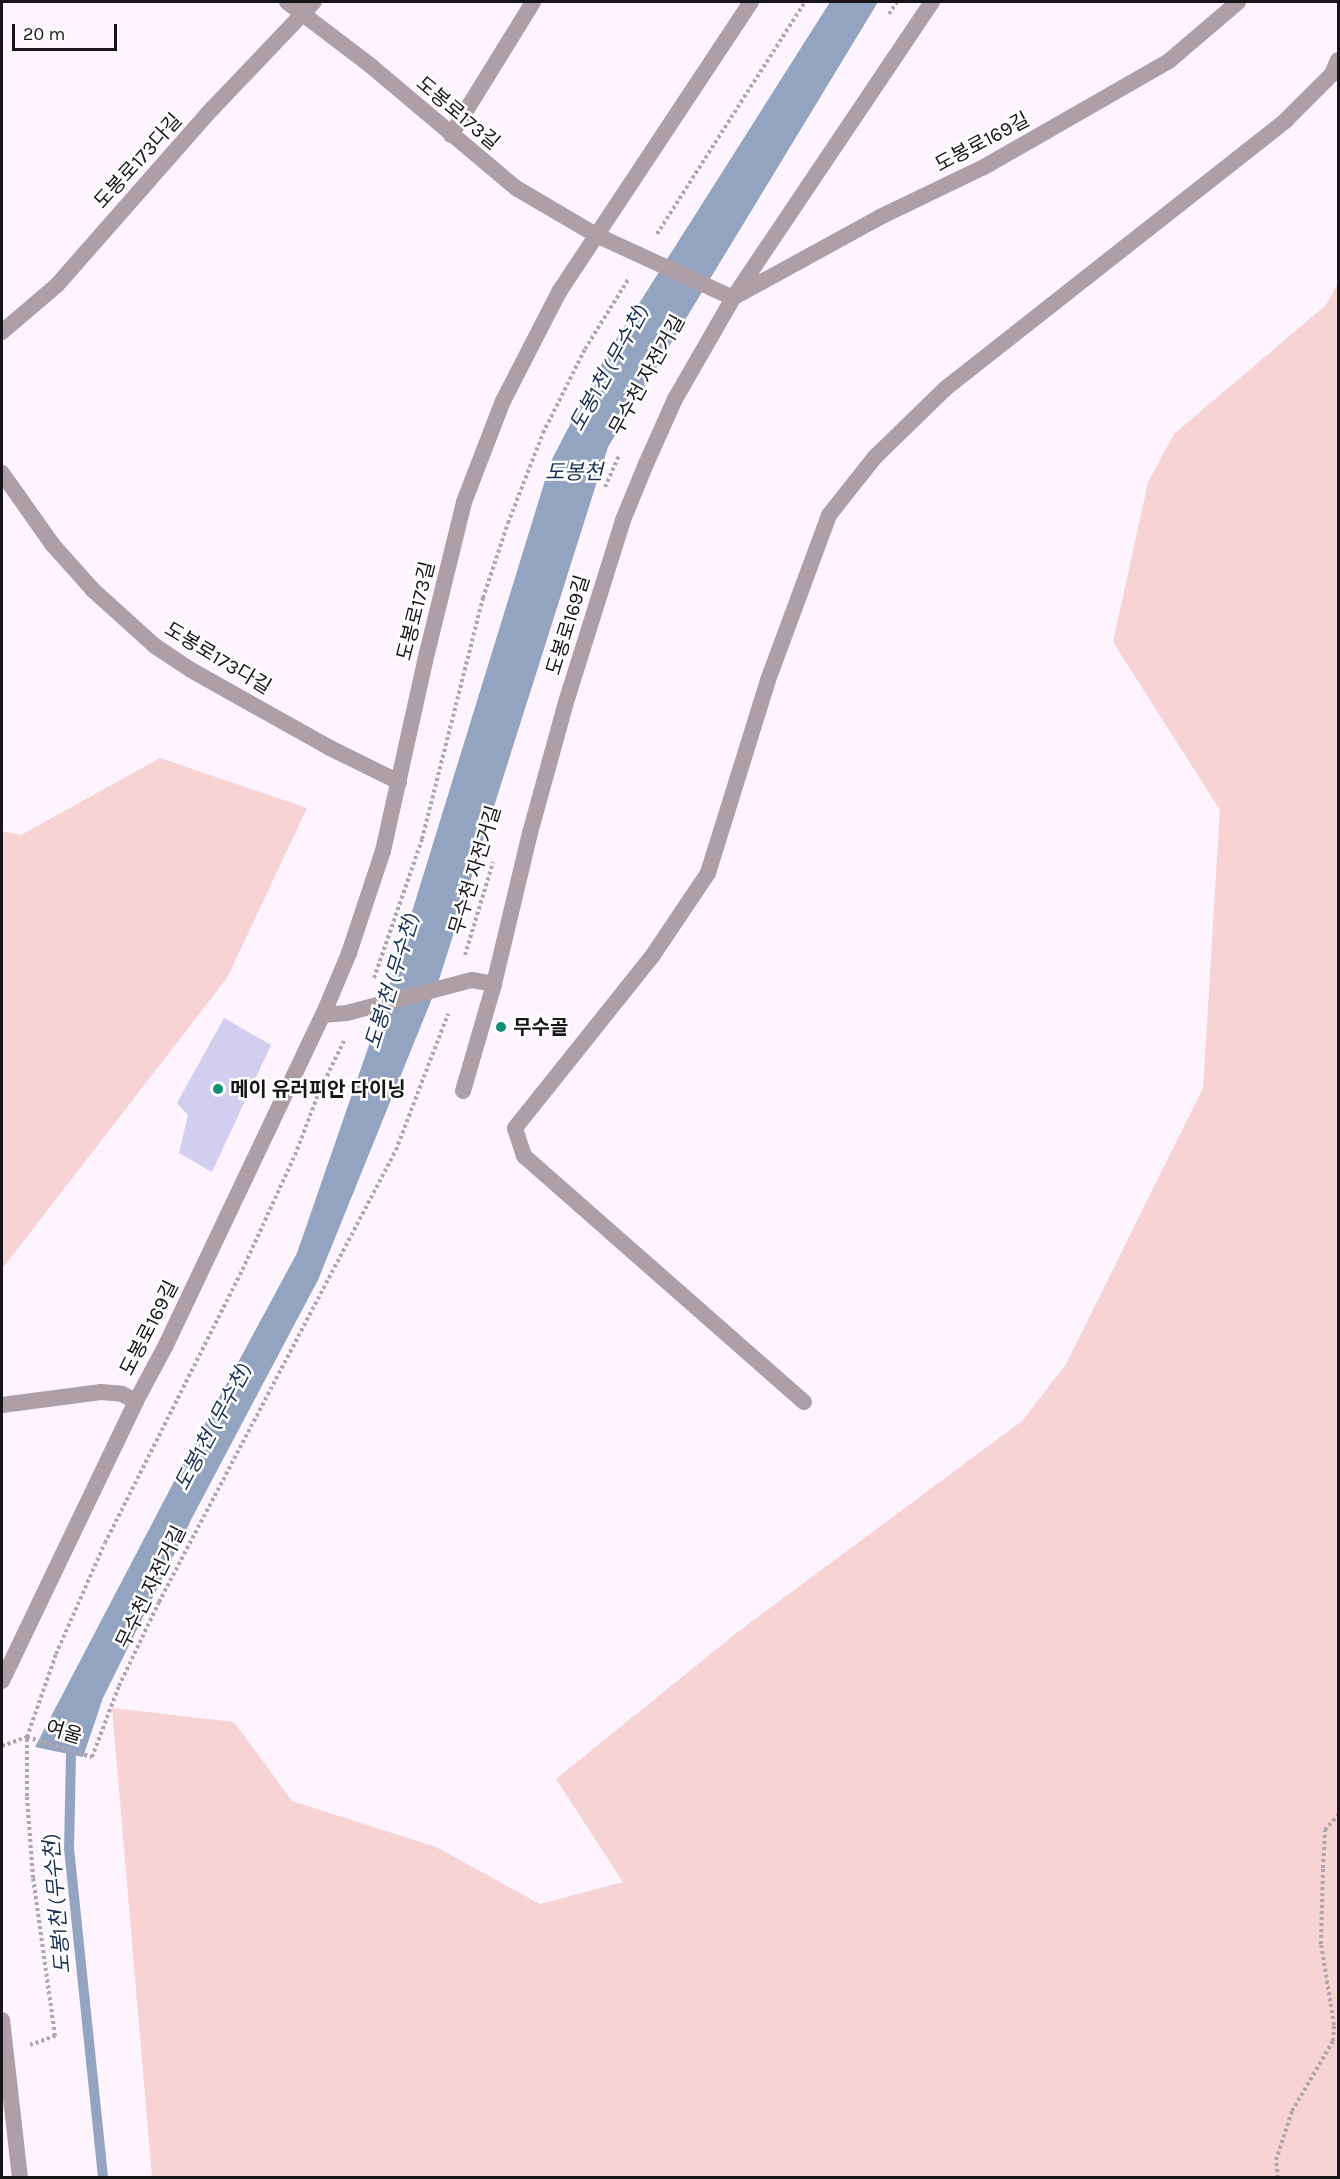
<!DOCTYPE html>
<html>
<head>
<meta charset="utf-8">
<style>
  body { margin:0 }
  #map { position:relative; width:1340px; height:2179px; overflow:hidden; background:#fdf4ff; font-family:Karla,"Noto Sans KR",sans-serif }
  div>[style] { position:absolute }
  .green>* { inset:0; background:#f7d3d4 }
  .water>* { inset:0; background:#93a4c0 }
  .stream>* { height:10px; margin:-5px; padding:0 5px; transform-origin:5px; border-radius:5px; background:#93a4c0 }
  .building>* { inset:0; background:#d1ceef }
  .path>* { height:4px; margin-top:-2px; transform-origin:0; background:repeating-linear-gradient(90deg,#ada6ae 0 3px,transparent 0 6px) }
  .service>* { height:16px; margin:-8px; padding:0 8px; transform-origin:8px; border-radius:8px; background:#ae9ea5 }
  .minor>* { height:16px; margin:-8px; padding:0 8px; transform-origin:8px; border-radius:8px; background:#ae9ea5 }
  .dots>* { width:16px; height:16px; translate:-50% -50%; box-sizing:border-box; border:3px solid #fff; border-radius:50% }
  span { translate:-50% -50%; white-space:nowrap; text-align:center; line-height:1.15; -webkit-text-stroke:5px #fff; paint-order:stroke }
  .street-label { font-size:20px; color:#181518 }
  .poi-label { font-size:20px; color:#181518; font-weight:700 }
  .left { translate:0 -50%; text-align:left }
  .water-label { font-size:21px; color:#1a3057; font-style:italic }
  .frame { position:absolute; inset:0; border:3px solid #181518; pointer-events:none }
  .scale { position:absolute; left:12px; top:24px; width:105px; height:27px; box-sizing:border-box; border:3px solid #181518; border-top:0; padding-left:8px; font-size:18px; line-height:21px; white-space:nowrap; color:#181518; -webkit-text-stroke:4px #fff; paint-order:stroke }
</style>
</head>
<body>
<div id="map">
  <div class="green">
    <div style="clip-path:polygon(1338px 283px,1338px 2177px,152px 2177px,112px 1708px,234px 1722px,292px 1801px,436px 1847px,540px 1904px,623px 1882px,556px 1779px,739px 1631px,1022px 1421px,1066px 1364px,1203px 1088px,1220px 810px,1113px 642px,1148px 482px,1174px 434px,1326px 305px)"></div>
    <div style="clip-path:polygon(160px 758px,307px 808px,227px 978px,2px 1269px,2px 831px,21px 835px)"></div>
  </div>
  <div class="water">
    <div style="clip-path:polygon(830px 2px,878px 2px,608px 447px,437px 986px,318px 1280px,193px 1516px,103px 1698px,83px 1757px,35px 1747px,179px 1472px,297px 1253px,386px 996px,551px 461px,607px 354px)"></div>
  </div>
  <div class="stream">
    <div style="left:75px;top:1742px;width:14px;rotate:107deg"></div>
    <div style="left:71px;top:1755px;width:93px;rotate:91.2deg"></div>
    <div style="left:69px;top:1848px;width:332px;rotate:84.1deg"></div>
  </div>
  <div class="building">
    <div style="clip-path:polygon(224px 1018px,271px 1045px,212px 1172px,179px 1153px,188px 1115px,177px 1103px)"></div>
  </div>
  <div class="path">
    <div style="left:889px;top:14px;width:14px;rotate:-56deg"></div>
    <div style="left:657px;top:234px;width:275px;rotate:-57.5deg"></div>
    <div style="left:605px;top:487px;width:35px;rotate:-66deg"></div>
    <div style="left:465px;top:955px;width:97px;rotate:-73.2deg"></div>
    <div style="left:374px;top:978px;width:147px;rotate:-70.9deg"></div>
    <div style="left:422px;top:839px;width:249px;rotate:-75.8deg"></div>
    <div style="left:483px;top:598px;width:79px;rotate:-71.6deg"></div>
    <div style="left:508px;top:523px;width:97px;rotate:-68.7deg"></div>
    <div style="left:543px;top:433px;width:94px;rotate:-63.4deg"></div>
    <div style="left:585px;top:349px;width:84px;rotate:-58.2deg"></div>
    <div style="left:27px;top:1737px;width:68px;rotate:17.1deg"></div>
    <div style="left:92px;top:1757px;width:76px;rotate:-69.2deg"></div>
    <div style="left:119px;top:1686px;width:93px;rotate:-64.5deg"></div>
    <div style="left:159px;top:1602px;width:510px;rotate:-62.33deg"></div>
    <div style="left:396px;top:1150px;width:146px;rotate:-69.1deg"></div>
    <div style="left:2px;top:1746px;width:27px;rotate:-20deg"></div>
    <div style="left:30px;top:2045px;width:27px;rotate:-20deg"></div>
    <div style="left:55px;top:2036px;width:160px;rotate:-97.9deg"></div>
    <div style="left:33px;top:1878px;width:82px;rotate:-94.2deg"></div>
    <div style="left:27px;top:1796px;width:59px;rotate:-90deg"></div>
    <div style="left:27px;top:1737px;width:88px;rotate:-70.7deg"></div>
    <div style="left:56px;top:1654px;width:121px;rotate:-66.2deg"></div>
    <div style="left:105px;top:1543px;width:300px;rotate:-63.3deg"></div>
    <div style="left:240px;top:1275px;width:132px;rotate:-65.4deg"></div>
    <div style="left:295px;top:1155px;width:67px;rotate:-69.1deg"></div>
    <div style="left:319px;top:1092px;width:59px;rotate:-63.9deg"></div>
    <div style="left:1278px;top:2178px;width:18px;rotate:-96deg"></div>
    <div style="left:1276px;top:2160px;width:52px;rotate:-71.9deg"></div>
    <div style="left:1292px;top:2111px;width:81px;rotate:-59.6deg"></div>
    <div style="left:1333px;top:2041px;width:16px;rotate:-86deg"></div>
    <div style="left:1334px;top:2025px;width:82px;rotate:-99.1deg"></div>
    <div style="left:1321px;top:1944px;width:76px;rotate:-88.5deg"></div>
    <div style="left:1323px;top:1868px;width:38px;rotate:-87deg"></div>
    <div style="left:1325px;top:1830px;width:20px;rotate:-49deg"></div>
  </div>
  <div class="service">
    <div style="left:804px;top:1402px;width:373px;rotate:-138.7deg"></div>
    <div style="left:524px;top:1156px;width:29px;rotate:-108deg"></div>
    <div style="left:515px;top:1128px;width:221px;rotate:-51.4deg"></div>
    <div style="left:653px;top:955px;width:99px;rotate:-56.1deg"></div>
    <div style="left:708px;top:873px;width:202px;rotate:-72.7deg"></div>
    <div style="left:768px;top:680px;width:176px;rotate:-69.7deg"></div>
    <div style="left:829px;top:515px;width:74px;rotate:-51.6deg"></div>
    <div style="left:875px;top:457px;width:99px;rotate:-44.2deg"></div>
    <div style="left:946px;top:388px;width:433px;rotate:-38.2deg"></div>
    <div style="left:1286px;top:120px;width:65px;rotate:-45deg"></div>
    <div style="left:1332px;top:74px;width:15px;rotate:-67deg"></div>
  </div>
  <div class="minor">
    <div style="left:287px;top:2px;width:106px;rotate:37.3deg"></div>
    <div style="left:371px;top:66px;width:189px;rotate:40.1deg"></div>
    <div style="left:516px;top:188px;width:93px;rotate:30.4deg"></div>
    <div style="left:596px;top:235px;width:151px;rotate:24.7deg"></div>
    <div style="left:451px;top:135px;width:156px;rotate:-58.3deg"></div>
    <div style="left:736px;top:296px;width:164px;rotate:-28.7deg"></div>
    <div style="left:880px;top:217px;width:115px;rotate:-25.7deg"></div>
    <div style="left:984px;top:167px;width:213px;rotate:-29.8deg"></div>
    <div style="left:1169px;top:61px;width:91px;rotate:-40.5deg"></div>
    <div style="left:2px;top:332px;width:72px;rotate:-40.5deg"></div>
    <div style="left:57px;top:285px;width:233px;rotate:-48.7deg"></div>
    <div style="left:211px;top:110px;width:149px;rotate:-46.4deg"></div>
    <div style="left:2px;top:473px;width:87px;rotate:54.8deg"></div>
    <div style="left:52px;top:544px;width:62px;rotate:48.3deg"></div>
    <div style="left:93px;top:590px;width:84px;rotate:42.1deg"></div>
    <div style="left:155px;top:646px;width:43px;rotate:33.7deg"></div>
    <div style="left:191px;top:670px;width:159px;rotate:29.3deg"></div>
    <div style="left:330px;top:748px;width:77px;rotate:26.2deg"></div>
    <div style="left:323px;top:1015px;width:24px;rotate:-5deg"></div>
    <div style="left:347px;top:1013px;width:129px;rotate:-14.8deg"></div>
    <div style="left:472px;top:980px;width:22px;rotate:10deg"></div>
    <div style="left:463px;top:1091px;width:111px;rotate:-73.8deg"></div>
    <div style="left:494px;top:984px;width:155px;rotate:-76.6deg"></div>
    <div style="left:530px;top:833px;width:139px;rotate:-74.6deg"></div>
    <div style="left:567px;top:699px;width:188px;rotate:-72.6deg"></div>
    <div style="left:623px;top:520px;width:61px;rotate:-67.7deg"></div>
    <div style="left:646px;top:464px;width:71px;rotate:-66deg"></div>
    <div style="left:675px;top:399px;width:116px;rotate:-60.1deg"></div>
    <div style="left:733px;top:298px;width:357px;rotate:-56.1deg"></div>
    <div style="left:2px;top:1405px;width:100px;rotate:-7.5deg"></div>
    <div style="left:101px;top:1392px;width:21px;rotate:5deg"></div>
    <div style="left:122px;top:1394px;width:16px;rotate:27deg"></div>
    <div style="left:2px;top:1681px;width:310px;rotate:-64.4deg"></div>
    <div style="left:136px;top:1401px;width:61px;rotate:-61.8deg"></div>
    <div style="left:165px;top:1347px;width:368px;rotate:-64.6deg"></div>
    <div style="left:323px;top:1015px;width:67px;rotate:-67.2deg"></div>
    <div style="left:349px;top:953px;width:108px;rotate:-71.6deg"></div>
    <div style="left:383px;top:851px;width:203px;rotate:-77.5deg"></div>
    <div style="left:427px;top:653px;width:155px;rotate:-76.2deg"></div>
    <div style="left:464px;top:502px;width:108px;rotate:-68.9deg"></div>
    <div style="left:503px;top:401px;width:123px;rotate:-62.8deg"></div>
    <div style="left:559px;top:292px;width:348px;rotate:-56.5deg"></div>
    <div style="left:2px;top:2020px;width:159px;rotate:83.5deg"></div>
  </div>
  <div class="dots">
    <div style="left:501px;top:1027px;background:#0f9076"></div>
    <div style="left:218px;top:1089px;background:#0f9076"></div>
  </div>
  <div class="street-label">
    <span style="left:458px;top:113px;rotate:40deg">도봉로173길</span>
    <span style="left:982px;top:142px;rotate:-28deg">도봉로169길</span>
    <span style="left:138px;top:161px;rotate:-48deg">도봉로173다길</span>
    <span style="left:647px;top:375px;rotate:-61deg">무수천 자전거길</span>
    <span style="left:416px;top:611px;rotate:-76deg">도봉로173길</span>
    <span style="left:568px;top:625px;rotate:-73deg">도봉로169길</span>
    <span style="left:218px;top:658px;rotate:31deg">도봉로173다길</span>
    <span style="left:475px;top:870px;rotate:-73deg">무수천 자전거길</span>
    <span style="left:149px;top:1328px;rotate:-63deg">도봉로169길</span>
    <span style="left:151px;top:1587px;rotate:-64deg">무수천 자전거길</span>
    <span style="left:64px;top:1732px;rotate:17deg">여울</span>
  </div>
  <div class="poi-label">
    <span class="left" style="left:513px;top:1027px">무수골</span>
    <span class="left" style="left:230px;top:1089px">메이 유러피안 다이닝</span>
  </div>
  <div class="water-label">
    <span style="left:609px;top:368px;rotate:-61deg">도봉1천 (무수천)</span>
    <span style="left:574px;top:472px">도봉천</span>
    <span style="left:392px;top:981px;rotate:-73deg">도봉1천 (무수천)</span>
    <span style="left:213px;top:1427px;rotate:-62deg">도봉1천 (무수천)</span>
    <span style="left:57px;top:1904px;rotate:-95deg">도봉1천 (무수천)</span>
  </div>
  <div class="frame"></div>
  <div class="scale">20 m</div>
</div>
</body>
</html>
